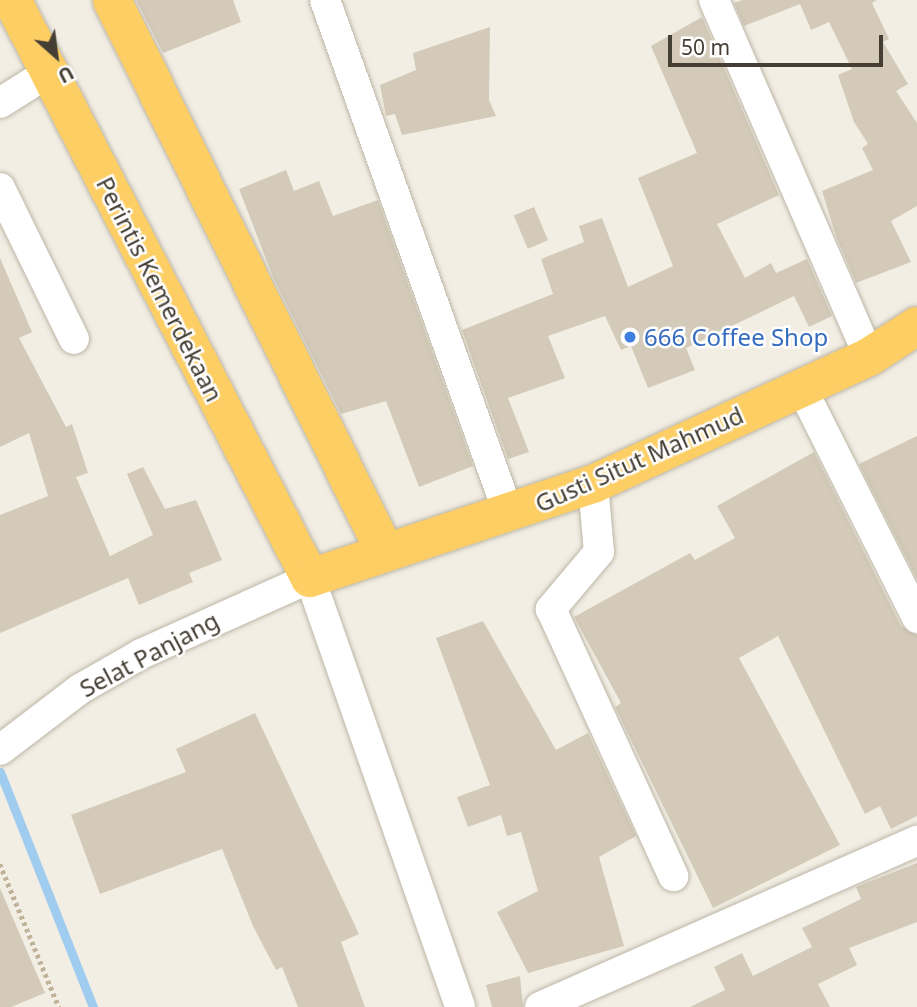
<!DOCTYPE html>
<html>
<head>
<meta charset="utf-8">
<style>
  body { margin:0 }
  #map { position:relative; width:917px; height:1007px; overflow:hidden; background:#f2eee4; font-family:"Noto Sans",sans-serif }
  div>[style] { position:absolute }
  .stream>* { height:9px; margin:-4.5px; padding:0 4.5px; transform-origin:4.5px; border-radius:4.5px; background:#a0ccef }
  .building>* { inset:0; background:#d3cab9; transform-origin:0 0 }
  .path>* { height:4.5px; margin-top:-2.25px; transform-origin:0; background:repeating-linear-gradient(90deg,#bfb298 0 3.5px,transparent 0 7px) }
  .roads { filter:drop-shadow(0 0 2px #bdb6a7) drop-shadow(0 0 2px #bdb6a7) }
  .minor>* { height:30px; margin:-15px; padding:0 15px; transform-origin:15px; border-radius:15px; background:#fff }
  .highway>* { height:38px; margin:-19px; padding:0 19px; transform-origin:19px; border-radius:19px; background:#fcce64 }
  .dots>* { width:19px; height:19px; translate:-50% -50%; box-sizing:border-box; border:4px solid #fff; border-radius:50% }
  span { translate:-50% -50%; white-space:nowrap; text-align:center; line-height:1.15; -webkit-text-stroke:5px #fff; paint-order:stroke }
  .street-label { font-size:24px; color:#443e34 }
  .shop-label { font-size:24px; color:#366cbe }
  .left { translate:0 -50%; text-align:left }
  .north { position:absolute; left:21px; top:21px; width:70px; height:70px; -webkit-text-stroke:5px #fff; paint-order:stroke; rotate:152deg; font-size:19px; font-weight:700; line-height:28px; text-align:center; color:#443e34 }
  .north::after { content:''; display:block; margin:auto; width:24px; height:32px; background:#443e34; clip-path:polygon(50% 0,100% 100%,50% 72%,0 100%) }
  .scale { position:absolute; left:668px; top:35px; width:215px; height:32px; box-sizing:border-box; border:4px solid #443e34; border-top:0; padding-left:9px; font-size:21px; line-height:24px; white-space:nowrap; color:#443e34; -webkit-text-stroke:5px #fff; paint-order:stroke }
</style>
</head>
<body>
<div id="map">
  <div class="stream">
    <div style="left:0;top:772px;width:253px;rotate:68.4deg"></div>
  </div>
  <div class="building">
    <div style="clip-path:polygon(136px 0,233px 0,241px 22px,163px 53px)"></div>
    <div style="clip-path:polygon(742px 0,877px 0,872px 3px,889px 39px,883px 42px,908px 84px,896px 91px,917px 123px,917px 206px,891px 221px,911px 262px,856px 283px,836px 236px,822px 191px,873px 170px,862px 148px,868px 144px,854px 122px,838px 75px,852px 69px,829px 22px,811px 30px,800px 4px,744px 26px,734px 3px)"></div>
    <div style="clip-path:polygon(702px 17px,779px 195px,717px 224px,745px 278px,771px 263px,776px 273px,807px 259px,832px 316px,809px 327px,794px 296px,686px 348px,695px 370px,648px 388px,631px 346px,621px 350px,605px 316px,548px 336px,565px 378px,508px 398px,529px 452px,508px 459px,462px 330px,553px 294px,541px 259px,584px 242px,579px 226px,602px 218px,628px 287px,673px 266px,638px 178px,697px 153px,651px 46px)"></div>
    <div style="clip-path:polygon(490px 27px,489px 100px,496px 116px,402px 135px,395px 114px,386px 116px,380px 85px,416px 70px,413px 53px)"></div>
    <div style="clip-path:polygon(286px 170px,294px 191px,319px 181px,333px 216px,378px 200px,473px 466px,419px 487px,386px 401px,341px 414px,273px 277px,239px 189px)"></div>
    <div style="left:534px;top:207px;width:36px;height:22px;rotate:67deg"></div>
    <div style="clip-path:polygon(0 258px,32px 332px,19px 338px,66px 427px,72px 424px,88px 473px,76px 477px,110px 556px,153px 535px,127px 474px,143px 467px,165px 509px,196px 500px,207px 525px,222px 560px,189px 573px,193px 582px,139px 605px,128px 578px,0 633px,0 515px,48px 496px,29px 433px,0 447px)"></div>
    <div style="clip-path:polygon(917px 436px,917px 579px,859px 464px)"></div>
    <div style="clip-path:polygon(814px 452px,901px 626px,917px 635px,917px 816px,891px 829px,880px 806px,865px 814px,778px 636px,739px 658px,840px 845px,713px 908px,615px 707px,621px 703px,574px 617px,690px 553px,695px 560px,735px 538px,717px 506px)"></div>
    <div style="clip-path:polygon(483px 621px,556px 750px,588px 733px,636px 836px,599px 857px,624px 946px,528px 973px,497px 912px,538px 891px,521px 832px,507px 836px,501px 815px,468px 827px,457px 797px,490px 785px,436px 638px)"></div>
    <div style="clip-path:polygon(255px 713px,359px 934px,341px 942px,365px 1007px,298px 1007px,282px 967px,276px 970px,253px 926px,222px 849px,100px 894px,71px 815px,186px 772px,176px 749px)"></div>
    <div style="clip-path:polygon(917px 863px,917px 922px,849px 948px,857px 965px,818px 984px,830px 1007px,690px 1007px,725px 990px,714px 967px,742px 953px,753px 976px,812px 947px,802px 928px,861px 899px,856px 887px)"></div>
    <div style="clip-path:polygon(0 888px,45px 993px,11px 1007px,0 1007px)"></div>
    <div style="clip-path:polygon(520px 976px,523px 1007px,492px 1007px,486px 985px)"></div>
  </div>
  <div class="path">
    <div style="left:0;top:864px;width:155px;rotate:67.6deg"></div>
  </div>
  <div class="roads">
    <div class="minor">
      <div style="left:325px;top:0;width:547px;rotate:70.34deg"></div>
      <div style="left:714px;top:0;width:389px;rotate:66.5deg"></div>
      <div style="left:0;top:103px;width:58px;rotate:-32.3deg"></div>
      <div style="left:0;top:188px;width:168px;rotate:63.9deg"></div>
      <div style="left:800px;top:385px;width:261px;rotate:63.3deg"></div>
      <div style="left:593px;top:484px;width:68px;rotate:85deg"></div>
      <div style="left:599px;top:552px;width:75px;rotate:130.1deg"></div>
      <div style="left:551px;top:609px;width:294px;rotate:65.4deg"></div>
      <div style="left:0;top:750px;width:101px;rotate:-37.3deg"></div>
      <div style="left:80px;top:689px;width:70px;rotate:-29.8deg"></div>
      <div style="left:141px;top:654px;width:185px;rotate:-24.2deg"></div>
      <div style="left:310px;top:578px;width:454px;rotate:70.7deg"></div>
      <div style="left:540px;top:1007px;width:412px;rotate:-23.8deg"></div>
    </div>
    <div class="highway">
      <div style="left:12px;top:0;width:650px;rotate:62.73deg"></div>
      <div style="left:310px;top:578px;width:298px;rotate:-18.4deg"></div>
      <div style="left:593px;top:484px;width:304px;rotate:-24.7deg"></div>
      <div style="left:869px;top:357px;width:57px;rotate:-32.9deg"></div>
      <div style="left:112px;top:0;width:616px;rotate:63.68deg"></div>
    </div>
  </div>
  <div class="dots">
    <div style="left:630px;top:337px;background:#3f7fe0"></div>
  </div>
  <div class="street-label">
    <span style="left:160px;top:289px;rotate:63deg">Perintis Kemerdekaan</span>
    <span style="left:639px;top:459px;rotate:-24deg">Gusti Situt Mahmud</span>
    <span style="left:149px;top:654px;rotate:-28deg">Selat Panjang</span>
  </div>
  <div class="shop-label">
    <span class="left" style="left:644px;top:337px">666 Coffee Shop</span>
  </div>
  <div class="north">U</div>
  <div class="scale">50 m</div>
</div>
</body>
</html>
